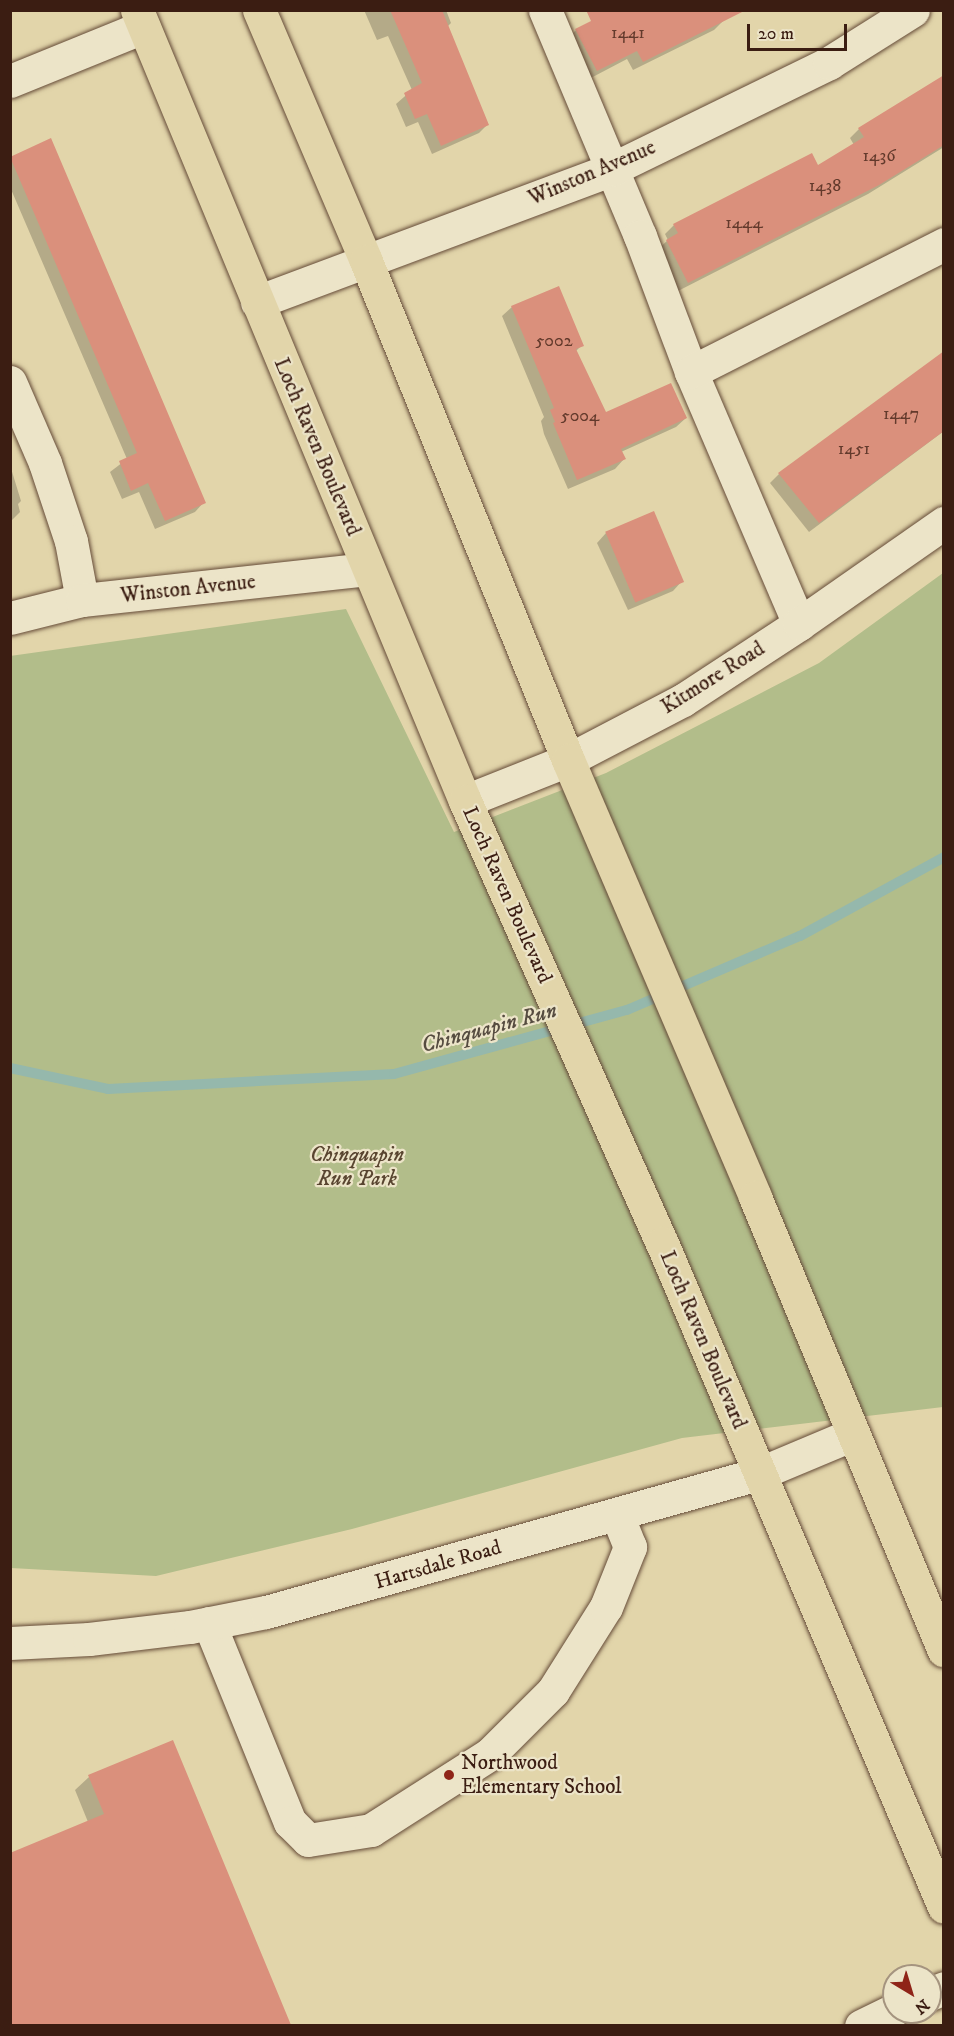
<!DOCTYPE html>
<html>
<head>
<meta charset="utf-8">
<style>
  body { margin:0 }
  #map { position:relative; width:954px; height:2036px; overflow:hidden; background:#e2d5aa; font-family:"IM FELL DW Pica",serif }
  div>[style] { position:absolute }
  .green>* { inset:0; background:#b2bd8a }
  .shadow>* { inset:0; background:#0003 }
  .stream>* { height:10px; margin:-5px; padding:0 5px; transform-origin:5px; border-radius:5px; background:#95b8ac }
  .building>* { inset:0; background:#da907c; transform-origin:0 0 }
  .roads { filter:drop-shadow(0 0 2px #654b38) drop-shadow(0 0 2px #654b38) }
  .minor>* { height:33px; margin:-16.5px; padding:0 16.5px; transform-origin:16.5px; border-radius:16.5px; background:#ece4c8 }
  .major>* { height:33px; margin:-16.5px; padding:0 16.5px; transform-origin:16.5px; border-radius:16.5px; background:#e2d5aa }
  .dots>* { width:16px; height:16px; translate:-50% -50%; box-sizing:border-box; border:3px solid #ece4c8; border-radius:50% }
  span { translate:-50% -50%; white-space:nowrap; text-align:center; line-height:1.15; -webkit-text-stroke:4.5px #ece4c8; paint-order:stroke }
  .number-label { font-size:18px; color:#633a2c }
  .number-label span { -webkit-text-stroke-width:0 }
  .street-label { font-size:21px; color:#3b1d12 }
  .park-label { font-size:21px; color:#594530; font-style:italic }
  .poi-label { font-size:21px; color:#3b1d12 }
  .left { translate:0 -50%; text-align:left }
  .water-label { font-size:22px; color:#564c40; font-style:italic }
  .frame { position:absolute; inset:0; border:12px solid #3b1d12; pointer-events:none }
  .north { position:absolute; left:882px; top:1964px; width:60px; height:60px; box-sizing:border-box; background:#ece4c8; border:2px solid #a5947f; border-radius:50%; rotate:142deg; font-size:16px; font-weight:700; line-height:24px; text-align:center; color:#3b1d12 }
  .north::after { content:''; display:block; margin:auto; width:21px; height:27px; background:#8f2418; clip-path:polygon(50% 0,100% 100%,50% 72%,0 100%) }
  .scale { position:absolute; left:747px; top:24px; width:100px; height:27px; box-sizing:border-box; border:3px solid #3b1d12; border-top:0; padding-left:8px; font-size:18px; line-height:21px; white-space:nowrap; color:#3b1d12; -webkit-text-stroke:4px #ece4c8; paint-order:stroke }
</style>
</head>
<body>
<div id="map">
  <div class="green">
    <div style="clip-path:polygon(943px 573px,943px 1407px,682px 1438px,352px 1529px,156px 1576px,11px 1568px,10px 656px,346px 609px,454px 832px,606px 773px,819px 663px)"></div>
  </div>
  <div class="shadow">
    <div style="clip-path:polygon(364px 10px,446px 10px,451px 23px,447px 27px,488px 124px,479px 133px,432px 154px,418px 122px,406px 127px,396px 104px,412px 90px,388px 36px,377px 40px)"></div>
    <div style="clip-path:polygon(615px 10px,723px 21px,714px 30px,633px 70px,627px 59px,587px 80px,566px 40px,576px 30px)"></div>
    <div style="clip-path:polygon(944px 76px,944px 147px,868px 194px,678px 291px,657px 250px,668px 240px,665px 234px,674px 225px,818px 167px,854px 145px,850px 138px,859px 129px)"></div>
    <div style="clip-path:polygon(11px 158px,204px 502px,195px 512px,155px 529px,139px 492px,122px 499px,110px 472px,127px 459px,10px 187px)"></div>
    <div style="clip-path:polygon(512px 307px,582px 345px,575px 352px,605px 414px,686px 418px,676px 427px,621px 452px,624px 459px,615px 469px,568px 489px,544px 434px,541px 421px,544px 417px,502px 316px)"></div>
    <div style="clip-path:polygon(944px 431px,809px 532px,770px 483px,779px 474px)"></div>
    <div style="clip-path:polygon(10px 465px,21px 501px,18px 504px,20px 512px,10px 522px)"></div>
    <div style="clip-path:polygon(606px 533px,682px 581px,673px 591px,628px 610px,597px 543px)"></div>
    <div style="clip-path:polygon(172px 1742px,289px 2026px,10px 2026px,10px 1854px,88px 1822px,75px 1790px,89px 1777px)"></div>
  </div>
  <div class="stream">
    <div style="left:10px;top:1068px;width:100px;rotate:12.1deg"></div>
    <div style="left:108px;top:1089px;width:286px;rotate:-3deg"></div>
    <div style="left:394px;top:1074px;width:242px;rotate:-15.4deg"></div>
    <div style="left:627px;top:1010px;width:188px;rotate:-23.2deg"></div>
    <div style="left:800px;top:936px;width:164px;rotate:-28.7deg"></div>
  </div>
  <div class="building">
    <div style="clip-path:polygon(390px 10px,442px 10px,489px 125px,441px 146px,427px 114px,415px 119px,404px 93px,422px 83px)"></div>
    <div style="clip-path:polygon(586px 10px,746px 10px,643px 62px,637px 51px,597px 71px,575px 29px,591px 21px)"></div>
    <div style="clip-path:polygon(944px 75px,944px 145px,879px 185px,688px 283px,666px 240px,678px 233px,673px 224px,812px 153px,818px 165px,864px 137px,858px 128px)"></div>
    <div style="clip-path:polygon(51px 138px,206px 503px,165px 521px,148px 483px,131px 491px,119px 461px,137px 453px,10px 157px)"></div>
    <div style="clip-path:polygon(559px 286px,584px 346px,576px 349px,606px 412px,671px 383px,687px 418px,621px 449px,626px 459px,577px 480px,553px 423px,555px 422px,550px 410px,554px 408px,511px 306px)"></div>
    <div style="clip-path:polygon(944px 351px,944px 431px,819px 523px,778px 473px)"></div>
    <div style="left:654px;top:511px;width:77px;height:53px;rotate:67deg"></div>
    <div style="clip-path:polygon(173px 1740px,291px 2025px,10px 2025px,10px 1853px,104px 1814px,88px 1775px)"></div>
  </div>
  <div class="roads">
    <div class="minor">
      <div style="left:545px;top:10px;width:245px;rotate:67.2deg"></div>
      <div style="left:640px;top:236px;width:145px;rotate:69.4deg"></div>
      <div style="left:691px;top:372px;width:274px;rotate:66.8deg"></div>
      <div style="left:10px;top:81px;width:144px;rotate:-22.1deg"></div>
      <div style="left:257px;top:302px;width:379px;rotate:-20.5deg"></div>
      <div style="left:612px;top:169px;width:242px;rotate:-26deg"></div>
      <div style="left:829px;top:63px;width:99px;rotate:-32.2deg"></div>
      <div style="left:691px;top:372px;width:284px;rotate:-26.8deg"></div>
      <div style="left:10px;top:382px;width:88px;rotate:66.6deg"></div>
      <div style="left:45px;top:463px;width:82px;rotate:71.6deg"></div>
      <div style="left:71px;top:541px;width:60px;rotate:79.4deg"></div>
      <div style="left:10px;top:618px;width:74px;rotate:-14deg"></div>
      <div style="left:82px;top:600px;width:287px;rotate:-6.2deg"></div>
      <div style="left:465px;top:801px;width:111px;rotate:-21.7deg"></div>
      <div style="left:568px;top:760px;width:130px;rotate:-27.6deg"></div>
      <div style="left:683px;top:700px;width:139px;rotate:-33.2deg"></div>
      <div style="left:799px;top:624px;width:177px;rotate:-34.9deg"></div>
      <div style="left:209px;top:1623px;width:215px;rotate:67.9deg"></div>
      <div style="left:290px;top:1822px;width:25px;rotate:45deg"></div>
      <div style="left:308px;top:1840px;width:64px;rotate:-9deg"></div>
      <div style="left:371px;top:1830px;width:141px;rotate:-32.6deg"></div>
      <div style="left:490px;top:1754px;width:89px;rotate:-45deg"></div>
      <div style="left:553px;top:1691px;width:99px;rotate:-57.8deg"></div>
      <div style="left:606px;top:1607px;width:65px;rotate:-68.2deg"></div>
      <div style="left:630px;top:1547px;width:35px;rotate:-112deg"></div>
      <div style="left:10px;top:1643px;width:79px;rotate:-2.9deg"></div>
      <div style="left:89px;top:1639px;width:102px;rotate:-6.8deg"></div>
      <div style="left:190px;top:1627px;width:77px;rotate:-11.2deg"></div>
      <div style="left:266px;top:1612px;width:511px;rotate:-15.67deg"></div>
      <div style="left:758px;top:1474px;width:103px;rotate:-22.8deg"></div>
      <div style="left:930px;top:1994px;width:15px;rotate:-23deg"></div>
      <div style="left:861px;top:2026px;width:37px;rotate:-26deg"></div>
    </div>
    <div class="major">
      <div style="left:137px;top:10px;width:856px;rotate:67.48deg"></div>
      <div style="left:465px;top:801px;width:484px;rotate:66deg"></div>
      <div style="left:662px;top:1243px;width:721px;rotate:66.99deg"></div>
      <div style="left:259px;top:10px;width:273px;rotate:66.9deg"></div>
      <div style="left:366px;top:261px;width:538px;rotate:67.96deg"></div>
      <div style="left:568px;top:760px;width:475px;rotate:66.8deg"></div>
      <div style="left:755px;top:1197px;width:491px;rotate:67.4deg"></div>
    </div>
  </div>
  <div class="dots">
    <div style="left:449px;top:1775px;background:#8f2418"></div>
  </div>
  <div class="number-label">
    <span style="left:628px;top:33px">1441</span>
    <span style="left:879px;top:156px">1436</span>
    <span style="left:825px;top:186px">1438</span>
    <span style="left:744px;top:223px">1444</span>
    <span style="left:554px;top:341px">5002</span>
    <span style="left:901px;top:414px">1447</span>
    <span style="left:580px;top:416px">5004</span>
    <span style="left:854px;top:449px">1451</span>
  </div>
  <div class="street-label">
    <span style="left:592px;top:173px;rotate:-23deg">Winston Avenue</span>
    <span style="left:317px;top:447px;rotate:67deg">Loch Raven Boulevard</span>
    <span style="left:188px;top:589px;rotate:-6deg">Winston Avenue</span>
    <span style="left:713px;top:678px;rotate:-32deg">Kitmore Road</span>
    <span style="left:507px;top:895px;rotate:66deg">Loch Raven Boulevard</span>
    <span style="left:703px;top:1340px;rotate:67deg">Loch Raven Boulevard</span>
    <span style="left:438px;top:1565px;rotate:-16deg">Hartsdale Road</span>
  </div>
  <div class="park-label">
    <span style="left:357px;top:1167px">Chinquapin<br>Run Park</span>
  </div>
  <div class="poi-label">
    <span class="left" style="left:461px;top:1775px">Northwood<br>Elementary School</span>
  </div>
  <div class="water-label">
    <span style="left:489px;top:1028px;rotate:-15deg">Chinquapin Run</span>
  </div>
  <div class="frame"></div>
  <div class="north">N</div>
  <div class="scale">20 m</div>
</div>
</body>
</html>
